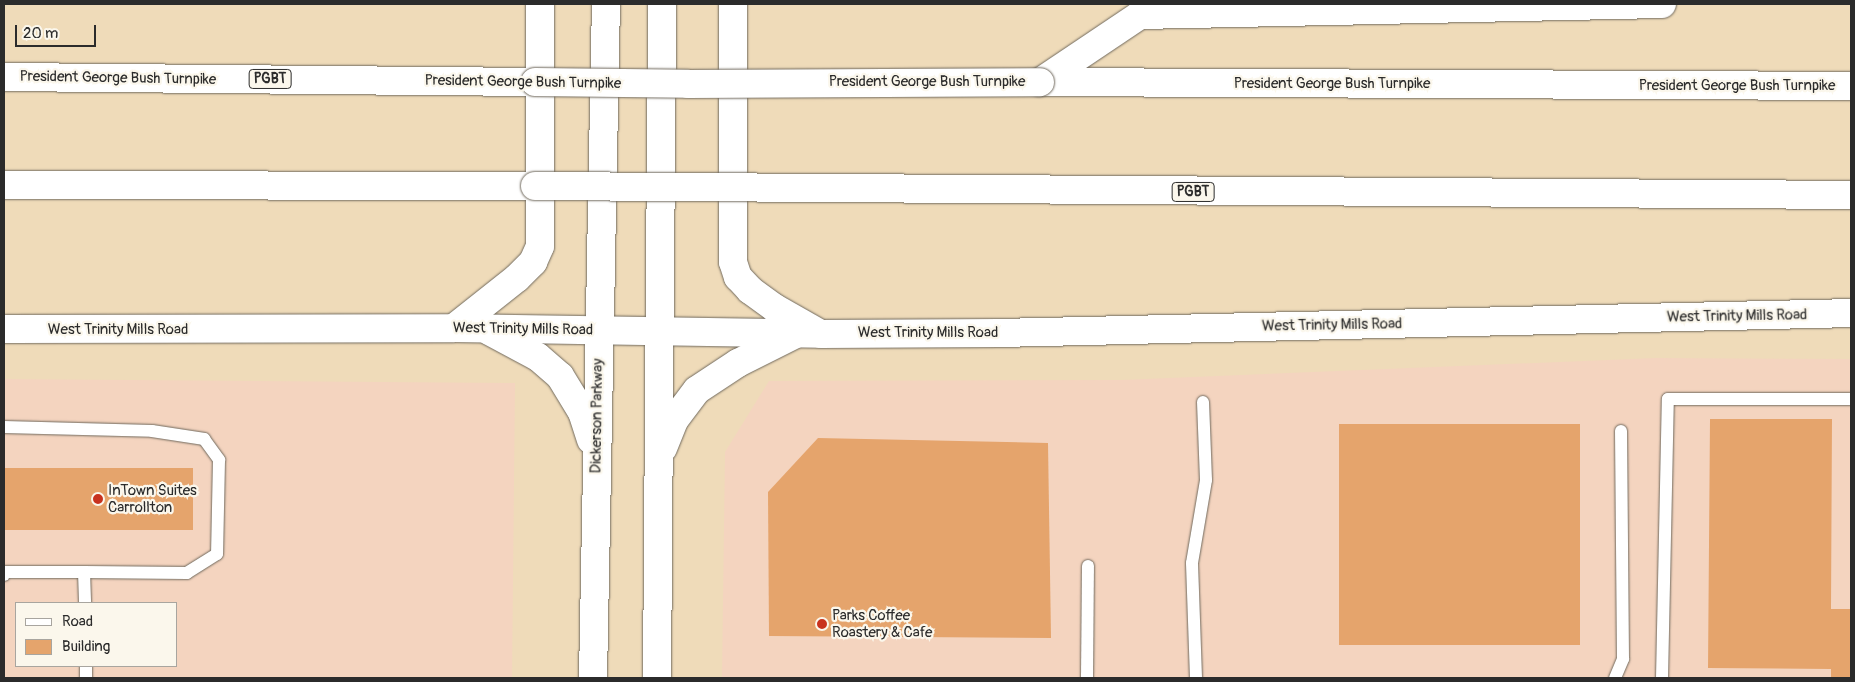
<!DOCTYPE html>
<html>
<head>
<meta charset="utf-8">
<style>
  body { margin:0 }
  #map { position:relative; width:1855px; height:682px; overflow:hidden; background:#efdbb9; font-family:Pangolin,sans-serif }
  div>[style] { position:absolute }
  .built>* { inset:0; background:#f4d4bf }
  .building>* { inset:0; background:#e5a46c; transform-origin:0 0 }
  .roads { filter:drop-shadow(0 0 1px #70695d) drop-shadow(0 0 1px #70695d) }
  .lane>* { height:12px; margin:-6px; padding:0 6px; transform-origin:6px; border-radius:6px; background:#fff }
  .secondary>* { height:28px; margin:-14px; padding:0 14px; transform-origin:14px; border-radius:14px; background:#fff }
  .highway>* { height:28px; margin:-14px; padding:0 14px; transform-origin:14px; border-radius:14px; background:#fff }
  .bridges { filter:drop-shadow(0 0 1px #70695d) drop-shadow(0 0 1px #70695d) }
  .highway-bridge>* { height:28px; margin:-14px; padding:0 14px; transform-origin:14px; border-radius:14px; background:#fff }
  .dots>* { width:14px; height:14px; translate:-50% -50%; box-sizing:border-box; border:2px solid #fbf7ec; border-radius:50% }
  span { translate:-50% -50%; white-space:nowrap; text-align:center; line-height:1.15; -webkit-text-stroke:4.5px #fbf7ec; paint-order:stroke }
  .shield-label span { padding:1px 4px; background:#fbf7ec; border:1px solid; border-radius:4px; -webkit-text-stroke-width:0 }
  .shield-label { font-size:14px; color:#2b2b2b; font-weight:700 }
  .street-label { font-size:15px; color:#2b2b2b }
  .poi-label { font-size:15px; color:#2b2b2b }
  .left { translate:0 -50%; text-align:left }
  .frame { position:absolute; inset:0; border:5px solid #2b2b2b; pointer-events:none }
  .legend { position:absolute; left:15px; top:602px; width:162px; height:65px; box-sizing:border-box; background:#fbf7ec; border:1px solid #a8a59f; margin:0; padding:6px 9px; list-style:none; font-size:15px; color:#2b2b2b }
  .legend li { display:flex; align-items:center; gap:10px; height:25px }
  .legend b { width:25px; border:1px solid #a8a59f }
  .scale { position:absolute; left:15px; top:25px; width:81px; height:22px; box-sizing:border-box; border:2px solid #2b2b2b; border-top:0; padding-left:6px; font-size:15px; line-height:18px; white-space:nowrap; color:#2b2b2b; -webkit-text-stroke:4px #fbf7ec; paint-order:stroke }
</style>
</head>
<body>
<div id="map">
  <div class="built">
    <div style="clip-path:polygon(1656px 358px,1851px 359px,1851px 678px,722px 678px,725px 452px,769px 381px,1121px 380px)"></div>
    <div style="clip-path:polygon(evenodd,4px 379px,515px 383px,512px 678px,4px 678px,4px 379px,16px 603px,176px 603px,176px 666px,16px 666px,16px 603px)"></div>
  </div>
  <div class="building">
    <div style="clip-path:polygon(1710px 419px,1832px 419px,1831px 609px,1851px 609px,1851px 678px,1831px 678px,1831px 669px,1708px 668px)"></div>
    <div style="left:1339px;top:424px;width:241px;height:221px"></div>
    <div style="clip-path:polygon(818px 438px,1048px 443px,1051px 638px,769px 636px,768px 492px)"></div>
    <div style="left:4px;top:468px;width:189px;height:62px"></div>
  </div>
  <div class="roads">
    <div class="lane">
      <div style="left:4px;top:427px;width:148px;rotate:1.5deg"></div>
      <div style="left:152px;top:431px;width:53px;rotate:8.7deg"></div>
      <div style="left:204px;top:439px;width:26px;rotate:54deg"></div>
      <div style="left:219px;top:460px;width:94px;rotate:91.2deg"></div>
      <div style="left:217px;top:554px;width:36px;rotate:148deg"></div>
      <div style="left:187px;top:573px;width:103px;rotate:-179.4deg"></div>
      <div style="left:84px;top:572px;width:31px;rotate:88deg"></div>
      <div style="left:4px;top:575px;width:3px;rotate:-90deg"></div>
      <div style="left:4px;top:572px;width:80px"></div>
      <div style="left:86px;top:666px;width:12px;rotate:90deg"></div>
      <div style="left:1087px;top:678px;width:112px;rotate:-89.5deg"></div>
      <div style="left:1196px;top:678px;width:115px;rotate:-92deg"></div>
      <div style="left:1192px;top:563px;width:84px;rotate:-80.4deg"></div>
      <div style="left:1206px;top:480px;width:78px;rotate:-92.2deg"></div>
      <div style="left:1615px;top:678px;width:21px;rotate:-67deg"></div>
      <div style="left:1623px;top:659px;width:228px;rotate:-90.5deg"></div>
      <div style="left:1662px;top:678px;width:279px;rotate:-88.8deg"></div>
      <div style="left:1668px;top:399px;width:183px"></div>
    </div>
    <div class="secondary">
      <div style="left:733px;top:4px;width:258px;rotate:90deg"></div>
      <div style="left:733px;top:262px;width:16px;rotate:72deg"></div>
      <div style="left:738px;top:277px;width:18px;rotate:47deg"></div>
      <div style="left:750px;top:290px;width:31px;rotate:36deg"></div>
      <div style="left:775px;top:308px;width:51px;rotate:29.6deg"></div>
      <div style="left:454px;top:328px;width:80px;rotate:-38.4deg"></div>
      <div style="left:517px;top:278px;width:23px;rotate:-45deg"></div>
      <div style="left:533px;top:262px;width:17px;rotate:-66deg"></div>
      <div style="left:540px;top:246px;width:242px;rotate:-90deg"></div>
      <div style="left:4px;top:329px;width:450px;rotate:-0.1deg"></div>
      <div style="left:454px;top:328px;width:367px;rotate:0.9deg"></div>
      <div style="left:821px;top:334px;width:178px;rotate:-0.3deg"></div>
      <div style="left:999px;top:333px;width:852px;rotate:-1.34deg"></div>
      <div style="left:489px;top:331px;width:55px;rotate:28deg"></div>
      <div style="left:538px;top:357px;width:29px;rotate:41deg"></div>
      <div style="left:560px;top:376px;width:42px;rotate:58.6deg"></div>
      <div style="left:582px;top:412px;width:29px;rotate:72deg"></div>
      <div style="left:663px;top:448px;width:31px;rotate:-68deg"></div>
      <div style="left:675px;top:419px;width:36px;rotate:-53deg"></div>
      <div style="left:697px;top:390px;width:49px;rotate:-33.4deg"></div>
      <div style="left:738px;top:363px;width:63px;rotate:-26.6deg"></div>
      <div style="left:593px;top:678px;width:674px;rotate:-88.9deg"></div>
      <div style="left:657px;top:678px;width:674px;rotate:-89.57deg"></div>
    </div>
    <div class="highway">
      <div style="left:4px;top:77px;width:531px;rotate:0.54deg"></div>
      <div style="left:1040px;top:82px;width:811px;rotate:0.28deg"></div>
      <div style="left:1040px;top:82px;width:120px;rotate:-33.8deg"></div>
      <div style="left:1140px;top:15px;width:522px;rotate:-1.21deg"></div>
      <div style="left:4px;top:185px;width:531px;rotate:0.11deg"></div>
    </div>
  </div>
  <div class="bridges">
    <div class="highway-bridge">
      <div style="left:535px;top:82px;width:153px;rotate:0.7deg"></div>
      <div style="left:688px;top:84px;width:352px;rotate:-0.3deg"></div>
      <div style="left:535px;top:186px;width:1316px;rotate:0.39deg"></div>
    </div>
  </div>
  <div class="dots">
    <div style="left:98px;top:499px;background:#c8321e"></div>
    <div style="left:822px;top:624px;background:#c8321e"></div>
  </div>
  <div class="shield-label">
    <span style="left:270px;top:79px">PGBT</span>
    <span style="left:1193px;top:192px">PGBT</span>
  </div>
  <div class="street-label">
    <span style="left:118px;top:78px;rotate:1deg">President George Bush Turnpike</span>
    <span style="left:523px;top:82px;rotate:1deg">President George Bush Turnpike</span>
    <span style="left:927px;top:82px">President George Bush Turnpike</span>
    <span style="left:1332px;top:84px">President George Bush Turnpike</span>
    <span style="left:1737px;top:86px">President George Bush Turnpike</span>
    <span style="left:1737px;top:316px;rotate:-1deg">West Trinity Mills Road</span>
    <span style="left:1332px;top:325px;rotate:-1deg">West Trinity Mills Road</span>
    <span style="left:523px;top:329px;rotate:1deg">West Trinity Mills Road</span>
    <span style="left:118px;top:330px">West Trinity Mills Road</span>
    <span style="left:928px;top:333px">West Trinity Mills Road</span>
    <span style="left:597px;top:416px;rotate:-89deg">Dickerson Parkway</span>
  </div>
  <div class="poi-label">
    <span class="left" style="left:108px;top:499px">InTown Suites<br>Carrollton</span>
    <span class="left" style="left:832px;top:624px">Parks Coffee<br>Roastery &amp; Cafe</span>
  </div>
  <div class="frame"></div>
  <ul class="legend">
  <li><b style="height:6px;background:#fff"></b>Road</li>
  <li><b style="height:14px;background:#e5a46c"></b>Building</li>
  </ul>
  <div class="scale">20 m</div>
</div>
</body>
</html>
